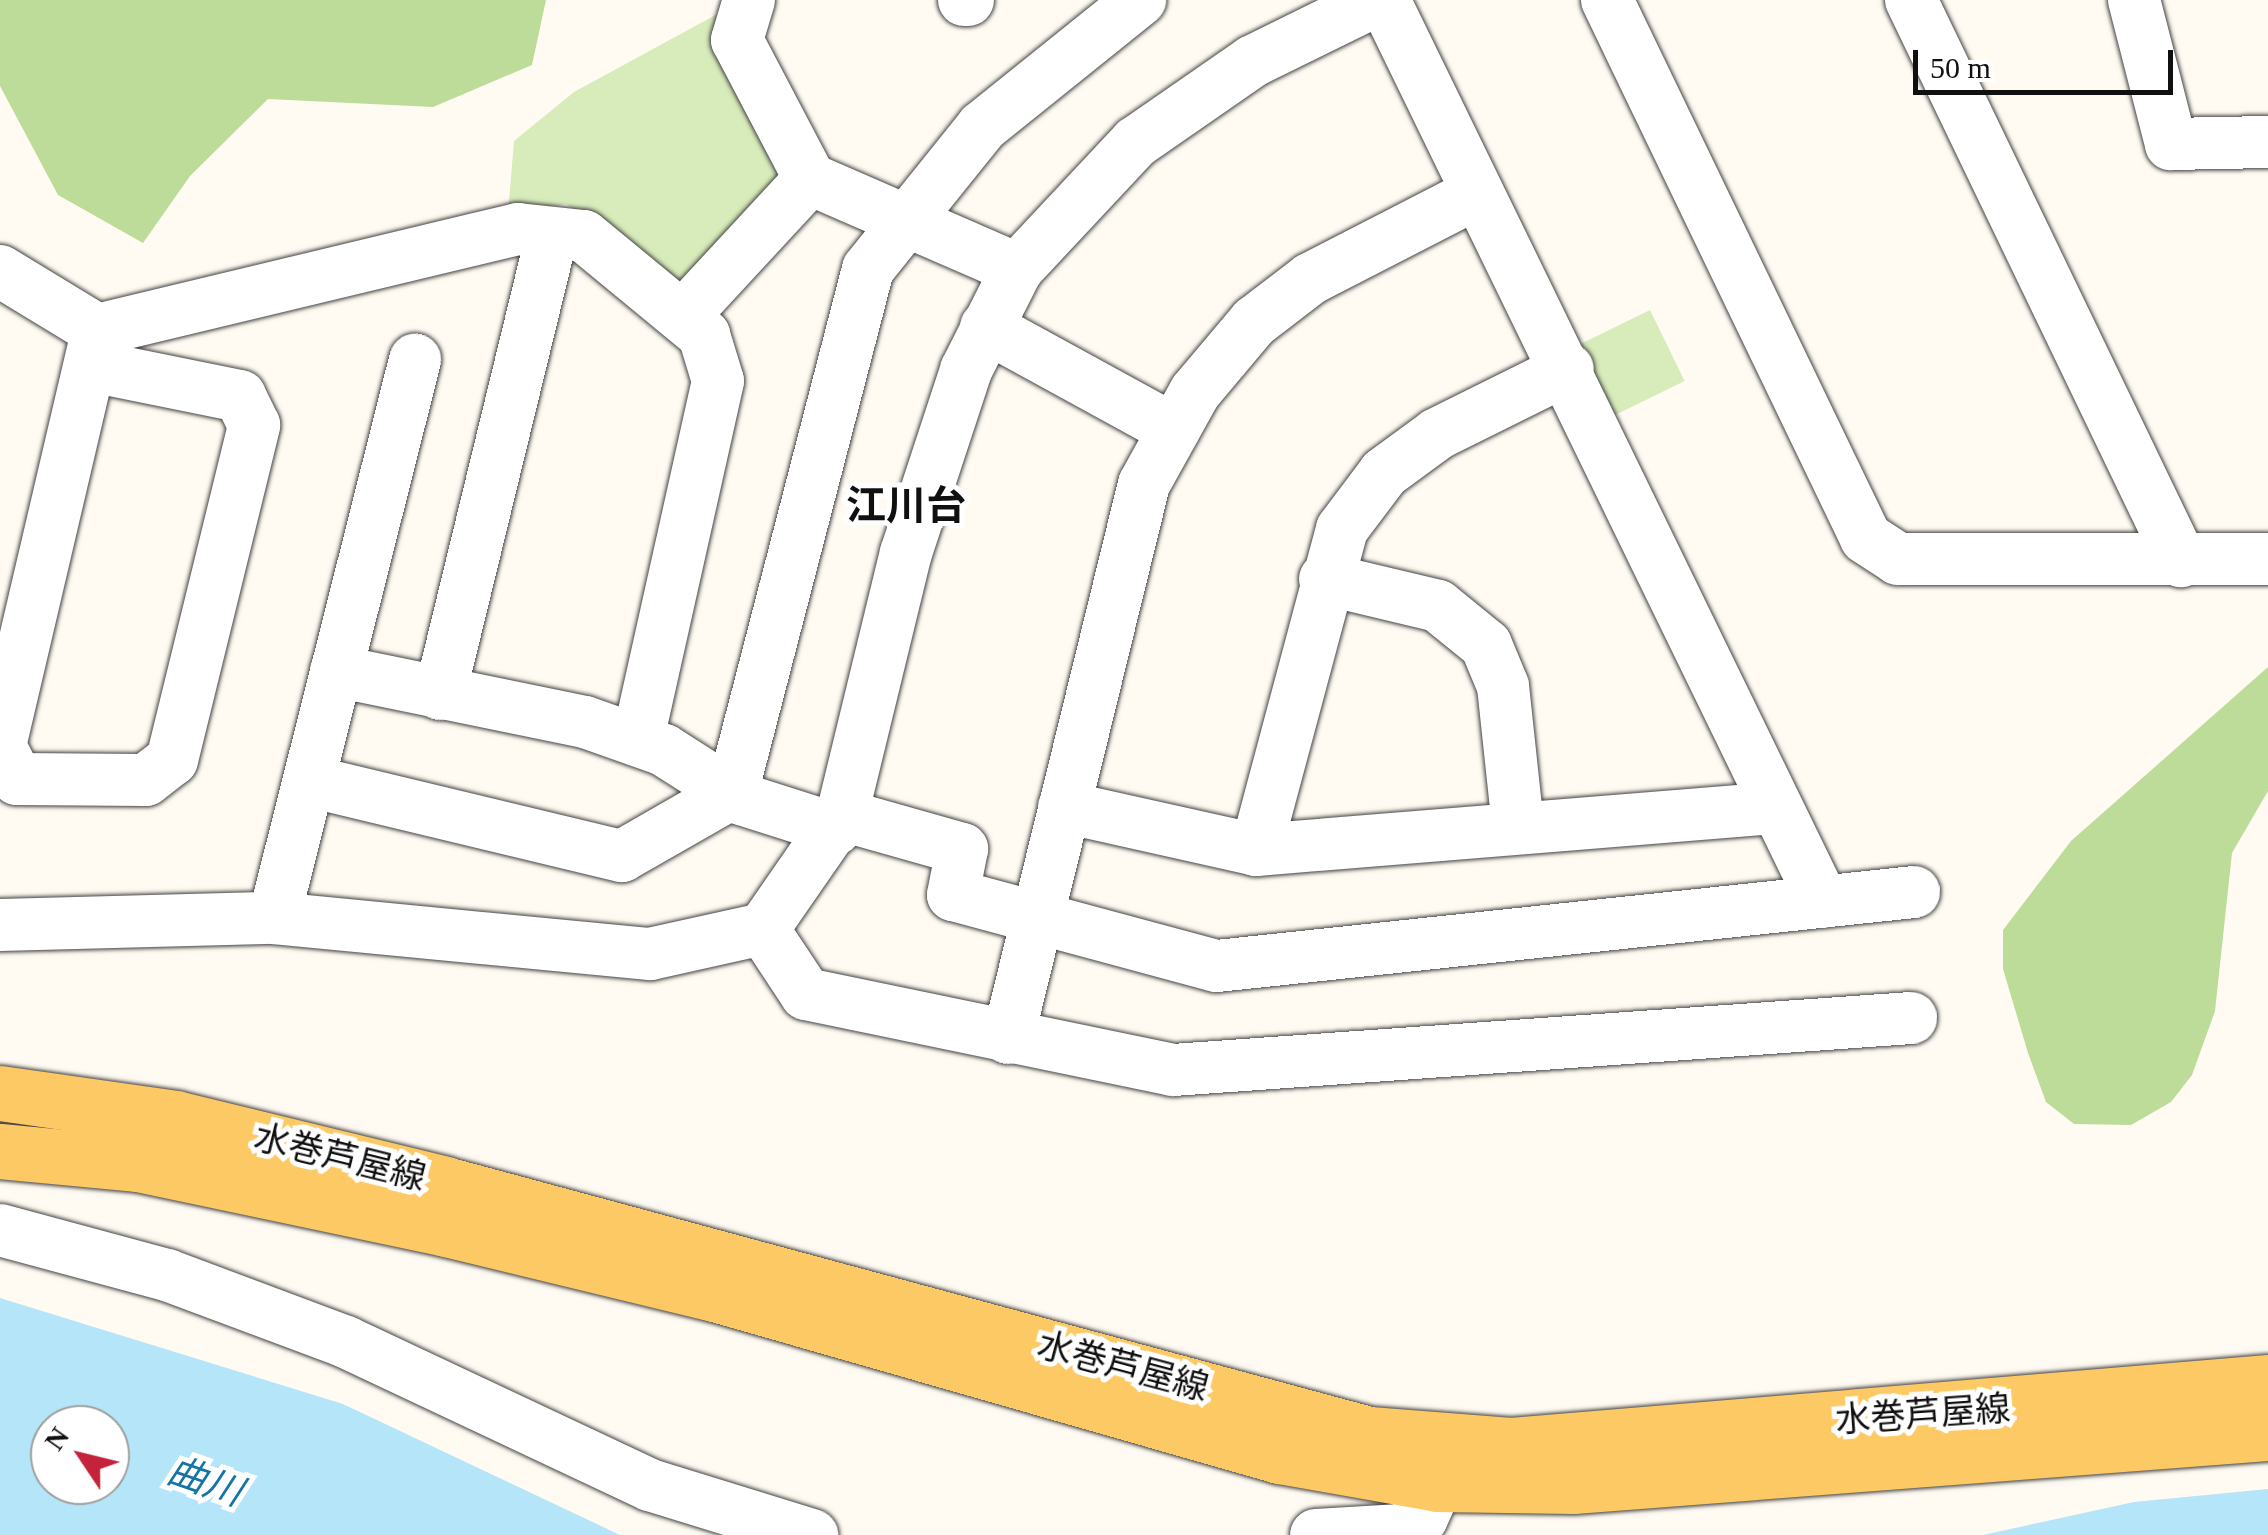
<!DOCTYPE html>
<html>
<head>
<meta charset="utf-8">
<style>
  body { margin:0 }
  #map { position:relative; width:2268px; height:1535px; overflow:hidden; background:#fffbf2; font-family:"Times New Roman","Noto Sans JP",serif }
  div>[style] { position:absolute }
  .green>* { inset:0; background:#d8ebba; transform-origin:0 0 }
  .forest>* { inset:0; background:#bddc99 }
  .water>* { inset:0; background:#b5e5f8 }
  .roads { filter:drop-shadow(0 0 2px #434343) drop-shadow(0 0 2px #434343) }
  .minor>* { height:52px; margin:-26px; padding:0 26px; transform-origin:26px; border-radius:26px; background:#fff }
  .major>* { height:55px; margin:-27.5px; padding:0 27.5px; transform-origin:27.5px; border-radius:27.5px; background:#fcc965 }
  span { translate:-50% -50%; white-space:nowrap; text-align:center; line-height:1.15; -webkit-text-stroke:10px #fff; paint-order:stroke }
  .street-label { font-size:35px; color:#101010 }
  .water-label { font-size:38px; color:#1474a6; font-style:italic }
  .quarter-label { font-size:40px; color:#101010; font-weight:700 }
  .north { position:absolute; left:30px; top:1405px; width:100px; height:100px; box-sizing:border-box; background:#fff; border:2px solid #9f9f9f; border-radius:50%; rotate:305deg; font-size:28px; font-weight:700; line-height:40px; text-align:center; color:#101010 }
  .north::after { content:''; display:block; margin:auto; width:35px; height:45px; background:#c42339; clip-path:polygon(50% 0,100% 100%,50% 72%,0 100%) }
  .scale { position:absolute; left:1913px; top:50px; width:260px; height:45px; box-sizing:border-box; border:5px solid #101010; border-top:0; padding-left:12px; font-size:30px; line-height:35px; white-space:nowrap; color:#101010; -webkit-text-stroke:8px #fff; paint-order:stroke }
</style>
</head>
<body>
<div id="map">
  <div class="green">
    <div style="clip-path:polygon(732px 6px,783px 172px,677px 285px,566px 204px,508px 213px,514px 141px,574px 92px)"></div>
    <div style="left:1650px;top:310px;width:79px;height:87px;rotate:64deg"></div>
  </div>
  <div class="forest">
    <div style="clip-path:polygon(0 0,546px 0,532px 65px,433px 107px,268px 99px,190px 176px,143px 243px,58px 195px,0 86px)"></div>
    <div style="clip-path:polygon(2268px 667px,2268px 791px,2232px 853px,2215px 1011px,2192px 1075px,2171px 1102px,2131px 1125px,2074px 1124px,2046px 1102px,2028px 1053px,2003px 969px,2003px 930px,2071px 841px)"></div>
  </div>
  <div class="water">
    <div style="clip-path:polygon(evenodd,0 1298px,343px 1404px,620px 1535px,0 1535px,0 1298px,110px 1425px,110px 1485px,50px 1485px,50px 1425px,110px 1425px)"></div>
    <div style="clip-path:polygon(2268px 1489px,2268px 1535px,1983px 1535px,2134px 1502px)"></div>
  </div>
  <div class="roads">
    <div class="minor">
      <div style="left:749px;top:0;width:42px;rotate:106.7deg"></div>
      <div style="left:737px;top:40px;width:157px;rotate:62.3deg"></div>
      <div style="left:810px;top:179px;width:226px;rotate:23.5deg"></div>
      <div style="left:964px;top:0;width:4px"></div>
      <div style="left:1384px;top:0;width:1003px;rotate:64.05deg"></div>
      <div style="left:1607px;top:0;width:597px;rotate:64.29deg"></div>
      <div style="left:1866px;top:538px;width:38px;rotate:33deg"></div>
      <div style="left:1898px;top:559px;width:370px"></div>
      <div style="left:1911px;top:0;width:623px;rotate:64.3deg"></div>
      <div style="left:2134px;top:0;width:149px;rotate:75.6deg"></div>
      <div style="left:2171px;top:144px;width:97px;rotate:-1.2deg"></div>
      <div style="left:0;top:271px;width:114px;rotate:31.3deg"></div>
      <div style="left:97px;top:330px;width:433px;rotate:-13.5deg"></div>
      <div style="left:518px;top:229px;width:66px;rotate:6.1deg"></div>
      <div style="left:584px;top:236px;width:156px;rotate:39.5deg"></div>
      <div style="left:704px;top:335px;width:48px;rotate:73.1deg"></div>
      <div style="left:718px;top:381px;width:368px;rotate:102.6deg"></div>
      <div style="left:684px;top:315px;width:185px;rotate:-47.2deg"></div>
      <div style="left:986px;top:327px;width:214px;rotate:28.7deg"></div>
      <div style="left:1325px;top:579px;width:116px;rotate:13.4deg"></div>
      <div style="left:1438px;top:606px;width:62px;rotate:39.1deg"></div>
      <div style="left:1486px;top:645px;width:44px;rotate:67.5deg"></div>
      <div style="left:1503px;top:686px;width:141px;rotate:83.9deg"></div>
      <div style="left:336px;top:671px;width:254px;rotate:11.6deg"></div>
      <div style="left:585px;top:722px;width:84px;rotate:19.5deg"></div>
      <div style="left:664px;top:750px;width:91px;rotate:32.5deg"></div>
      <div style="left:741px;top:799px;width:99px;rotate:17.7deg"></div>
      <div style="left:440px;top:694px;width:474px;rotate:-76.3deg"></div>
      <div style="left:0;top:746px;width:37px;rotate:63deg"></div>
      <div style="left:17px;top:779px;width:129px;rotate:0.4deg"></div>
      <div style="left:146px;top:780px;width:33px;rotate:-38deg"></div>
      <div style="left:172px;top:760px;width:345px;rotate:-76.2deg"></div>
      <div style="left:254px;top:425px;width:32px;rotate:-116deg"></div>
      <div style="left:240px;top:396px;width:152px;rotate:-168.6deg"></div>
      <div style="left:0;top:746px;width:424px;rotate:-76.8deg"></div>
      <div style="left:309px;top:781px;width:322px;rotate:13.5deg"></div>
      <div style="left:622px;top:856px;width:127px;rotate:-29.8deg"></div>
      <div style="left:732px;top:793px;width:541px;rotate:-75.45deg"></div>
      <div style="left:868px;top:269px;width:182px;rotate:-51.2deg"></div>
      <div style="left:982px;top:127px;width:203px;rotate:-38.8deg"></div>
      <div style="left:1064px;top:807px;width:197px;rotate:12.6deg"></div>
      <div style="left:1256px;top:850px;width:522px;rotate:-4.62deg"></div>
      <div style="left:842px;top:815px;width:125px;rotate:15.8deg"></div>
      <div style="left:962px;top:849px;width:47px;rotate:101.1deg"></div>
      <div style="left:953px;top:895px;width:273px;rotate:15.1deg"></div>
      <div style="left:1217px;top:966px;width:701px;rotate:-6.06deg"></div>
      <div style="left:1256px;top:850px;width:332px;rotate:-75deg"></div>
      <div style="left:1342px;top:529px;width:70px;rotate:-53.1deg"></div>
      <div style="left:1384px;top:473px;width:66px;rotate:-36.3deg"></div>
      <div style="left:1437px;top:434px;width:146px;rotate:-26.4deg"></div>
      <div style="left:274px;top:918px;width:576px;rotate:-75.82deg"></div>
      <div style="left:0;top:925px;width:274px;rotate:-1.5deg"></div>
      <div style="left:274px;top:918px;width:378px;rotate:5.5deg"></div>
      <div style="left:650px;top:954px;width:116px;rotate:-12.5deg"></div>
      <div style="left:763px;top:929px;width:139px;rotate:-55.3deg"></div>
      <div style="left:842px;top:815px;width:270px;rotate:-76.3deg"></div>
      <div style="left:906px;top:553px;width:193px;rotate:-71.8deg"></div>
      <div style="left:966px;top:370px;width:113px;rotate:-63.2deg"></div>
      <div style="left:1017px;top:269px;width:174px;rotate:-46.9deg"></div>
      <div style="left:1136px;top:142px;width:142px;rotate:-34.7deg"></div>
      <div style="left:1253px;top:61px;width:138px;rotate:-26.2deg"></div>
      <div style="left:763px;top:929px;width:78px;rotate:56.5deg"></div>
      <div style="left:806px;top:994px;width:375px;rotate:11.7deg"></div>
      <div style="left:1173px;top:1070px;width:740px;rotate:-4.03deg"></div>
      <div style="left:1008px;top:1038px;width:570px;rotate:-76.21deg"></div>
      <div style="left:1144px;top:484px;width:105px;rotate:-61deg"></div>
      <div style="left:1195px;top:392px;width:92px;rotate:-49.9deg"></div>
      <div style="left:1254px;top:322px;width:71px;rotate:-37.5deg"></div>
      <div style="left:1310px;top:279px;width:188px;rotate:-27.2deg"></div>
      <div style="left:0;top:1230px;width:173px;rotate:15.1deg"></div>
      <div style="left:167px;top:1275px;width:191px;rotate:20.5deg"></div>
      <div style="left:346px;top:1342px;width:336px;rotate:25.2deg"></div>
      <div style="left:650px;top:1485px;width:170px;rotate:17.2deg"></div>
      <div style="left:1316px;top:1535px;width:85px;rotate:-3.4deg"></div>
      <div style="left:1401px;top:1530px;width:24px;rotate:-30deg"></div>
      <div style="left:1422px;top:1518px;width:37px;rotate:-66deg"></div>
    </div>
    <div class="major">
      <div style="left:0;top:1093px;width:177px;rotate:8.1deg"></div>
      <div style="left:175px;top:1118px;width:278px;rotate:13.7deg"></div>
      <div style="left:445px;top:1184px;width:957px;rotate:15.14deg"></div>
      <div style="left:1369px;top:1434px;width:142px;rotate:4.4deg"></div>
      <div style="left:1511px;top:1445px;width:760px;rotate:-4.76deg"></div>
      <div style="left:0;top:1151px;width:139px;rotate:5.4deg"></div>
      <div style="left:138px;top:1164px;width:315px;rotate:11.9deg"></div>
      <div style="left:446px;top:1229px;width:273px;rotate:13.6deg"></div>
      <div style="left:711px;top:1293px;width:591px;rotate:16.01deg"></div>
      <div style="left:1279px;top:1456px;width:160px;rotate:10deg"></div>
      <div style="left:1437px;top:1484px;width:136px;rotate:0.8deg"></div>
      <div style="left:1573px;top:1486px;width:697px;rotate:-4.36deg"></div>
    </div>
  </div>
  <div class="street-label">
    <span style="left:340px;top:1158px;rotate:14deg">水巻芦屋線</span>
    <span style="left:1123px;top:1367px;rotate:15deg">水巻芦屋線</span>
    <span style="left:1923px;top:1415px;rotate:-4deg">水巻芦屋線</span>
  </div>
  <div class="water-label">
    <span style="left:205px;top:1482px;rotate:19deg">曲川</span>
  </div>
  <div class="quarter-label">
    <span style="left:906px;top:506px">江川台</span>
  </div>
  <div class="north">N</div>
  <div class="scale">50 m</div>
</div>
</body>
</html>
